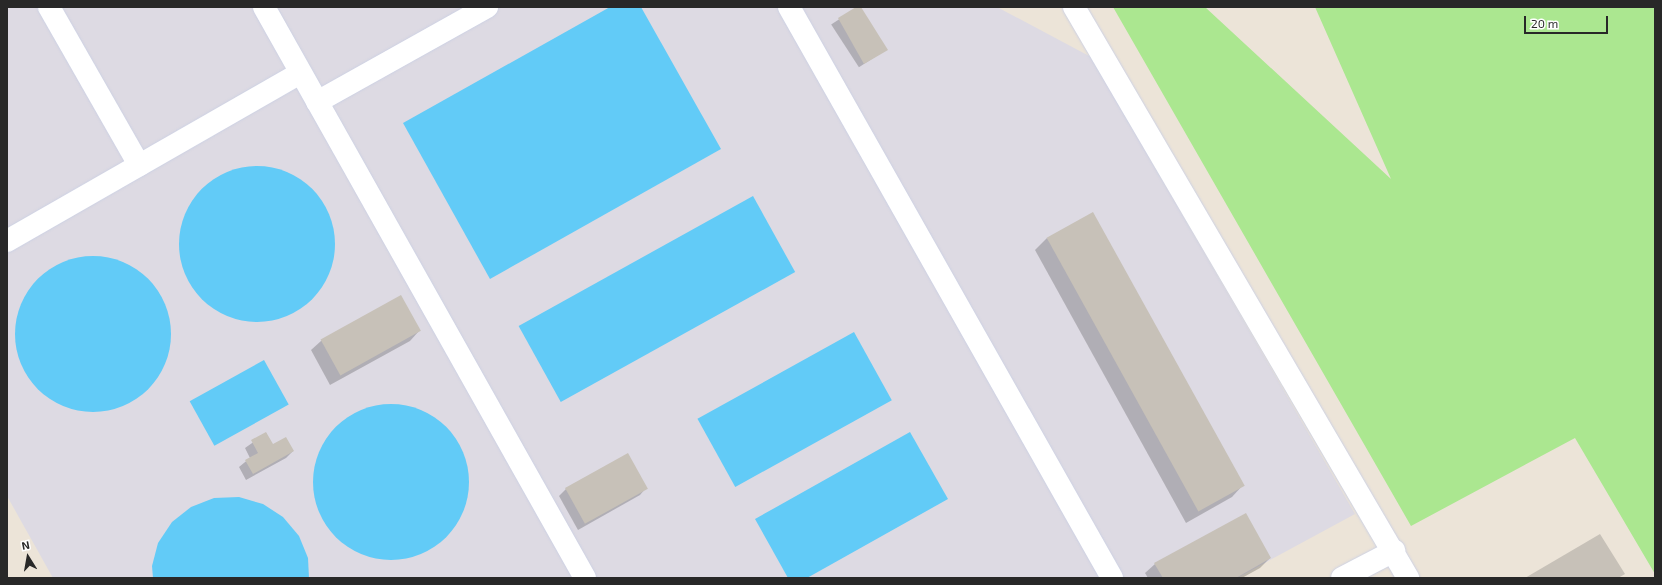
<!DOCTYPE html>
<html>
<head>
<meta charset="utf-8">
<style>
  body { margin:0 }
  #map { position:relative; width:1662px; height:585px; overflow:hidden; background:#ece4d8; font-family:"Exo 2",sans-serif }
  div>[style] { position:absolute }
  .industrial>* { inset:0; background:#dddae3 }
  .green>* { inset:0; background:#abe790 }
  .water>* { inset:0; background:#62cbf7; transform-origin:0 0 }
  .round { border-radius:50% }
  .shadow>* { inset:0; background:#0003; transform-origin:0 0 }
  .building>* { inset:0; background:#c7c1b8; transform-origin:0 0 }
  .roads { filter:drop-shadow(0 0 1px #cdd1e3) drop-shadow(0 0 1px #cdd1e3) }
  .minor>* { height:22px; margin:-11px; padding:0 11px; transform-origin:11px; border-radius:11px; background:#fff }
  span { translate:-50% -50%; white-space:nowrap; text-align:center; line-height:1.15; -webkit-text-stroke:3.5px #fff; paint-order:stroke }
  .frame { position:absolute; inset:0; border:8px solid #282828; pointer-events:none }
  .north { position:absolute; left:8px; top:537px; width:40px; height:40px; -webkit-text-stroke:3px #fff; paint-order:stroke; rotate:349deg; font-size:11px; font-weight:700; line-height:16px; text-align:center; color:#282828 }
  .north::after { content:''; display:block; margin:auto; width:14px; height:18px; background:#282828; clip-path:polygon(50% 0,100% 100%,50% 72%,0 100%) }
  .scale { position:absolute; left:1524px; top:16px; width:84px; height:18px; box-sizing:border-box; border:2px solid #282828; border-top:0; padding-left:5px; font-size:12px; line-height:14px; white-space:nowrap; color:#282828; -webkit-text-stroke:3px #fff; paint-order:stroke }
</style>
</head>
<body>
<div id="map">
  <div class="industrial">
    <div style="clip-path:polygon(7px 7px,997px 7px,1091px 57px,1355px 514px,1237px 578px,53px 578px,7px 496px)"></div>
  </div>
  <div class="green">
    <div style="clip-path:polygon(1113px 7px,1205px 7px,1391px 179px,1315px 7px,1655px 7px,1655px 574px,1575px 438px,1411px 526px)"></div>
  </div>
  <div class="water">
    <div style="clip-path:polygon(610px 7px,641px 7px,721px 149px,490px 279px,403px 123px)"></div>
    <div class="round" style="left:179px;top:166px;width:156px;height:156px"></div>
    <div style="left:753px;top:196px;width:87px;height:268px;rotate:61deg"></div>
    <div class="round" style="left:15px;top:256px;width:156px;height:156px"></div>
    <div style="left:854px;top:332px;width:78px;height:179px;rotate:61deg"></div>
    <div style="left:264px;top:360px;width:51px;height:85px;rotate:61deg"></div>
    <div class="round" style="left:313px;top:404px;width:156px;height:156px"></div>
    <div style="clip-path:polygon(910px 432px,948px 499px,807px 578px,788px 578px,755px 519px)"></div>
    <div style="clip-path:polygon(239px 497px,263px 504px,283px 517px,299px 536px,308px 558px,309px 578px,153px 578px,152px 566px,158px 543px,172px 522px,191px 507px,214px 498px)"></div>
  </div>
  <div class="shadow">
    <div style="left:858px;top:7px;width:51px;height:32px;rotate:57deg"></div>
    <div style="clip-path:polygon(1047px 238px,1243px 485px,1232px 497px,1186px 523px,1035px 250px)"></div>
    <div style="clip-path:polygon(401px 297px,419px 331px,410px 341px,330px 385px,311px 350px,321px 341px)"></div>
    <div style="clip-path:polygon(266px 433px,273px 446px,293px 451px,286px 458px,246px 480px,239px 467px,250px 458px,245px 448px)"></div>
    <div style="clip-path:polygon(646px 488px,640px 495px,578px 530px,559px 496px,566px 489px)"></div>
    <div style="clip-path:polygon(1270px 558px,1260px 568px,1242px 578px,1148px 578px,1145px 573px,1155px 564px)"></div>
  </div>
  <div class="building">
    <div style="clip-path:polygon(856px 7px,861px 7px,888px 50px,864px 64px,838px 18px)"></div>
    <div style="left:1093px;top:212px;width:313px;height:53px;rotate:61deg"></div>
    <div style="left:401px;top:295px;width:41px;height:92px;rotate:61deg"></div>
    <div style="clip-path:polygon(266px 432px,273px 444px,286px 437px,294px 451px,253px 474px,245px 460px,258px 453px,251px 440px)"></div>
    <div style="left:628px;top:453px;width:41px;height:72px;rotate:61deg"></div>
    <div style="clip-path:polygon(1246px 513px,1271px 558px,1236px 578px,1163px 578px,1154px 563px)"></div>
    <div style="clip-path:polygon(1600px 534px,1625px 574px,1618px 578px,1525px 578px)"></div>
  </div>
  <div class="roads">
    <div class="minor">
      <div style="left:49px;top:7px;width:182px;rotate:60.3deg"></div>
      <div style="left:264px;top:7px;width:655px;rotate:60.66deg"></div>
      <div style="left:789px;top:7px;width:656px;rotate:60.5deg"></div>
      <div style="left:1074px;top:7px;width:662px;rotate:59.67deg"></div>
      <div style="left:317px;top:102px;width:195px;rotate:-29.2deg"></div>
      <div style="left:7px;top:241px;width:338px;rotate:-29.8deg"></div>
      <div style="left:1342px;top:578px;width:59px;rotate:-27.4deg"></div>
    </div>
  </div>
  <div class="frame"></div>
  <div class="north">N</div>
  <div class="scale">20 m</div>
</div>
</body>
</html>
